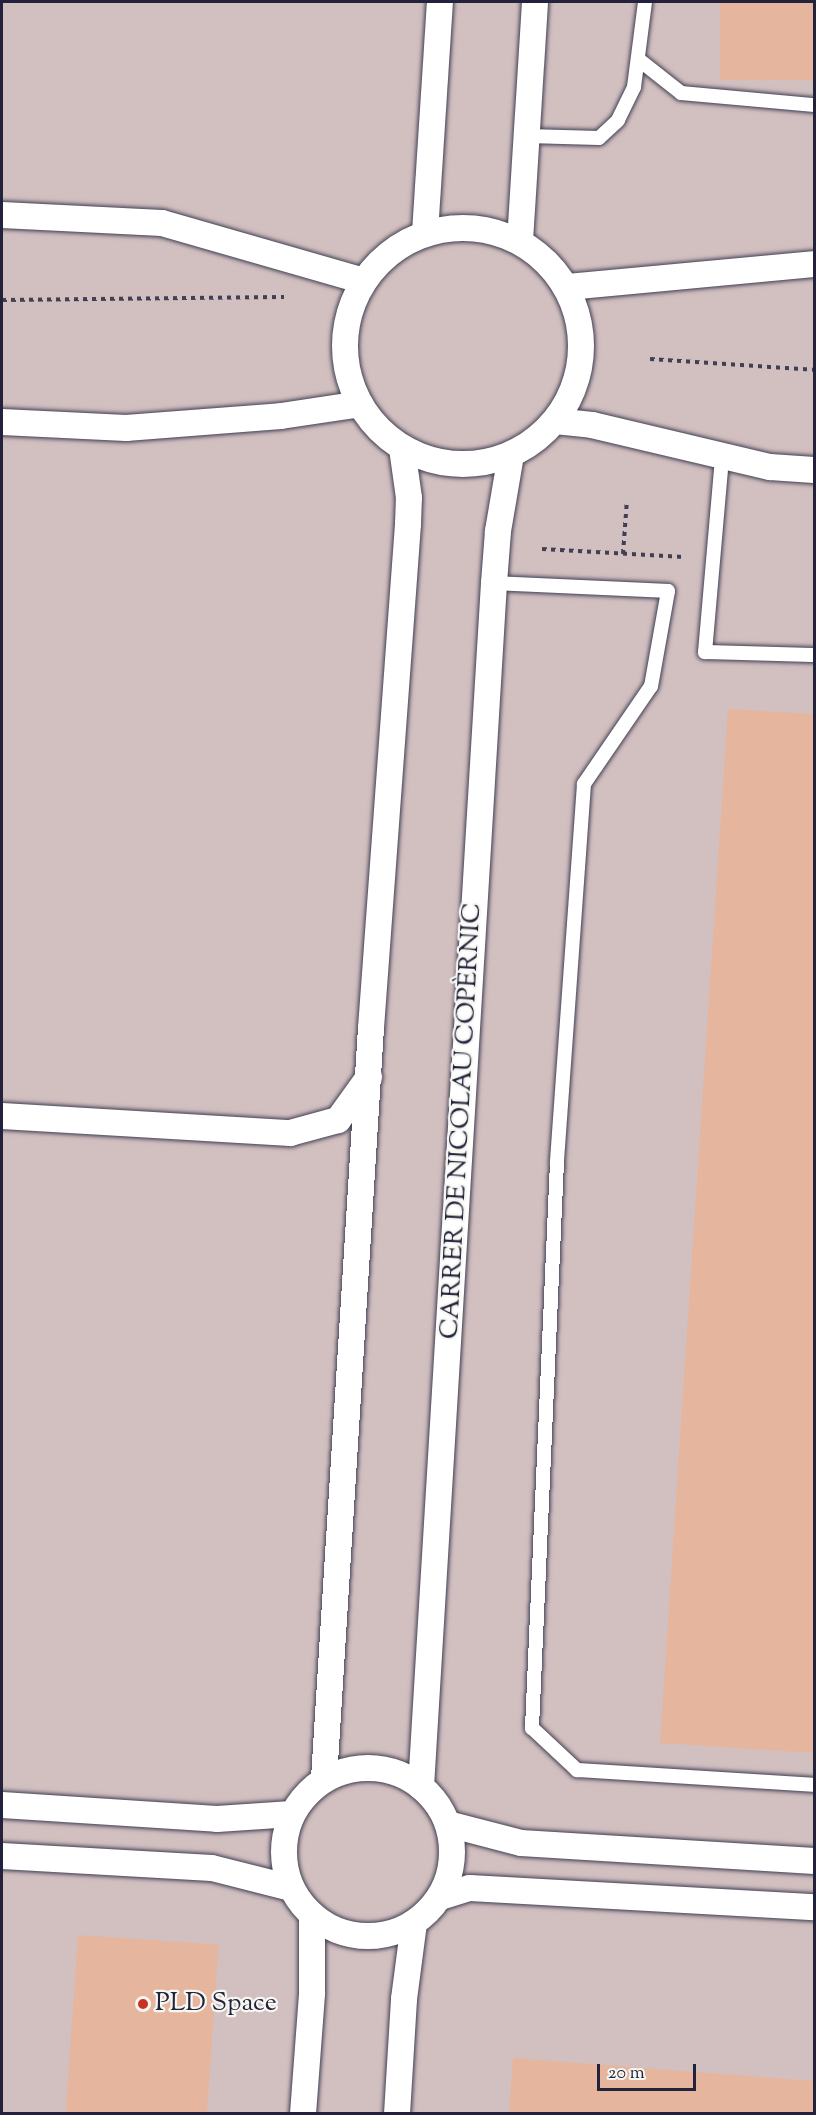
<!DOCTYPE html>
<html>
<head>
<meta charset="utf-8">
<style>
  body { margin:0 }
  #map { position:relative; width:816px; height:2115px; overflow:hidden; background:#efe9d3; font-family:"Sorts Mill Goudy",serif }
  div>[style] { position:absolute }
  .industrial>* { inset:0; background:#d2bfc0; transform-origin:0 0 }
  .building>* { inset:0; background:#e5b69d; transform-origin:0 0 }
  .path>* { height:4px; margin-top:-2px; transform-origin:0; background:repeating-linear-gradient(90deg,#414052 0 4.5px,transparent 0 9px) }
  .roads { filter:drop-shadow(0 0 2px #414052) drop-shadow(0 0 2px #414052) }
  .lane>* { height:14px; margin:-7px; padding:0 7px; transform-origin:7px; border-radius:7px; background:#fff }
  .street>* { height:26px; margin:-13px; padding:0 13px; transform-origin:13px; border-radius:13px; background:#fff }
  .street>.ring { margin:-13px; padding:0; box-sizing:content-box; background:none; border:26px solid #fff; border-radius:50% }
  .dots>* { width:16px; height:16px; translate:-50% -50%; box-sizing:border-box; border:3px solid #f6f6f2; border-radius:50% }
  span { translate:-50% -50%; white-space:nowrap; text-align:center; line-height:1.15; -webkit-text-stroke:4.5px #f6f6f2; paint-order:stroke }
  .street-label { font-size:26px; color:#22223b }
  .poi-label { font-size:26px; color:#22223b }
  .left { translate:0 -50%; text-align:left }
  .frame { position:absolute; inset:0; border:3px solid #22223b; pointer-events:none }
  .scale { position:absolute; left:597px; top:2064px; width:99px; height:27px; box-sizing:border-box; border:3px solid #22223b; border-top:0; padding-left:8px; font-size:18px; line-height:21px; white-space:nowrap; color:#22223b; -webkit-text-stroke:4px #f6f6f2; paint-order:stroke }
</style>
</head>
<body>
<div id="map">
  <div class="industrial">
    <div style="left:2px;top:2px;width:812px;height:2111px"></div>
  </div>
  <div class="building">
    <div style="left:720px;top:2px;width:94px;height:78px"></div>
    <div style="clip-path:polygon(728px 709px,814px 714px,814px 1753px,660px 1743px)"></div>
    <div style="left:78px;top:1935px;width:141px;height:180px;rotate:4deg"></div>
    <div style="clip-path:polygon(513px 2058px,814px 2081px,814px 2114px,509px 2114px)"></div>
  </div>
  <div class="path">
    <div style="left:2px;top:300px;width:282px;rotate:-0.6deg"></div>
    <div style="left:650px;top:359px;width:164px;rotate:3.8deg"></div>
    <div style="left:542px;top:549px;width:142px;rotate:3.2deg"></div>
    <div style="left:623px;top:554px;width:54px;rotate:-85.8deg"></div>
  </div>
  <div class="roads">
    <div class="lane">
      <div style="left:638px;top:59px;width:55px;rotate:38.3deg"></div>
      <div style="left:681px;top:93px;width:134px;rotate:5.2deg"></div>
      <div style="left:527px;top:136px;width:72px;rotate:1.6deg"></div>
      <div style="left:599px;top:138px;width:26px;rotate:-43deg"></div>
      <div style="left:618px;top:120px;width:37px;rotate:-64deg"></div>
      <div style="left:634px;top:87px;width:86px;rotate:-82.6deg"></div>
      <div style="left:722px;top:458px;width:195px;rotate:95deg"></div>
      <div style="left:705px;top:652px;width:109px;rotate:1.6deg"></div>
      <div style="left:494px;top:583px;width:174px;rotate:2.6deg"></div>
      <div style="left:668px;top:591px;width:97px;rotate:100.1deg"></div>
      <div style="left:651px;top:686px;width:119px;rotate:124.4deg"></div>
      <div style="left:584px;top:784px;width:379px;rotate:94.1deg"></div>
      <div style="left:557px;top:1162px;width:567px;rotate:92.53deg"></div>
      <div style="left:532px;top:1728px;width:62px;rotate:43deg"></div>
      <div style="left:577px;top:1770px;width:237px;rotate:3.6deg"></div>
    </div>
    <div class="street">
      <div style="left:2px;top:215px;width:160px;rotate:2.9deg"></div>
      <div style="left:162px;top:223px;width:210px;rotate:16deg"></div>
      <div class="ring" style="left:345px;top:228px;width:210px;height:210px"></div>
      <div style="left:425px;top:233px;width:231px;rotate:-86.3deg"></div>
      <div style="left:520px;top:241px;width:239px;rotate:-86.4deg"></div>
      <div style="left:567px;top:287px;width:248px;rotate:-5.3deg"></div>
      <div style="left:555px;top:421px;width:37px;rotate:6deg"></div>
      <div style="left:592px;top:425px;width:183px;rotate:13.3deg"></div>
      <div style="left:770px;top:467px;width:44px;rotate:3.9deg"></div>
      <div style="left:2px;top:422px;width:124px;rotate:2.8deg"></div>
      <div style="left:126px;top:428px;width:155px;rotate:-4.4deg"></div>
      <div style="left:281px;top:416px;width:80px;rotate:-8.6deg"></div>
      <div style="left:2px;top:1116px;width:289px;rotate:3.4deg"></div>
      <div style="left:290px;top:1133px;width:50px;rotate:-15.2deg"></div>
      <div style="left:338px;top:1120px;width:53px;rotate:-54.2deg"></div>
      <div class="ring" style="left:284px;top:1768px;width:142px;height:142px"></div>
      <div style="left:324px;top:1779px;width:752px;rotate:-86.42deg"></div>
      <div style="left:371px;top:1028px;width:505px;rotate:-85.8deg"></div>
      <div style="left:408px;top:524px;width:26px;rotate:-88deg"></div>
      <div style="left:409px;top:498px;width:50px;rotate:-98deg"></div>
      <div style="left:421px;top:1787px;width:1206px;rotate:-86.53deg"></div>
      <div style="left:494px;top:583px;width:52px;rotate:-85.6deg"></div>
      <div style="left:498px;top:531px;width:77px;rotate:-80.3deg"></div>
      <div style="left:2px;top:1805px;width:215px;rotate:3.7deg"></div>
      <div style="left:217px;top:1819px;width:75px;rotate:-3.8deg"></div>
      <div style="left:448px;top:1824px;width:75px;rotate:14.6deg"></div>
      <div style="left:521px;top:1843px;width:294px;rotate:3.5deg"></div>
      <div style="left:2px;top:1856px;width:210px;rotate:3.3deg"></div>
      <div style="left:212px;top:1868px;width:81px;rotate:14.2deg"></div>
      <div style="left:440px;top:1897px;width:31px;rotate:-17deg"></div>
      <div style="left:470px;top:1888px;width:345px;rotate:3.2deg"></div>
      <div style="left:303px;top:2114px;width:121px;rotate:-85.7deg"></div>
      <div style="left:312px;top:1993px;width:78px;rotate:-90deg"></div>
      <div style="left:397px;top:2114px;width:115px;rotate:-86.5deg"></div>
      <div style="left:404px;top:1999px;width:77px;rotate:-82.5deg"></div>
    </div>
  </div>
  <div class="dots">
    <div style="left:143px;top:2004px;background:#c8321e"></div>
  </div>
  <div class="street-label">
    <span style="left:462px;top:1121px;rotate:-87deg">CARRER DE NICOLAU COPÈRNIC</span>
  </div>
  <div class="poi-label">
    <span class="left" style="left:155px;top:2004px">PLD Space</span>
  </div>
  <div class="frame"></div>
  <div class="scale">20 m</div>
</div>
</body>
</html>
